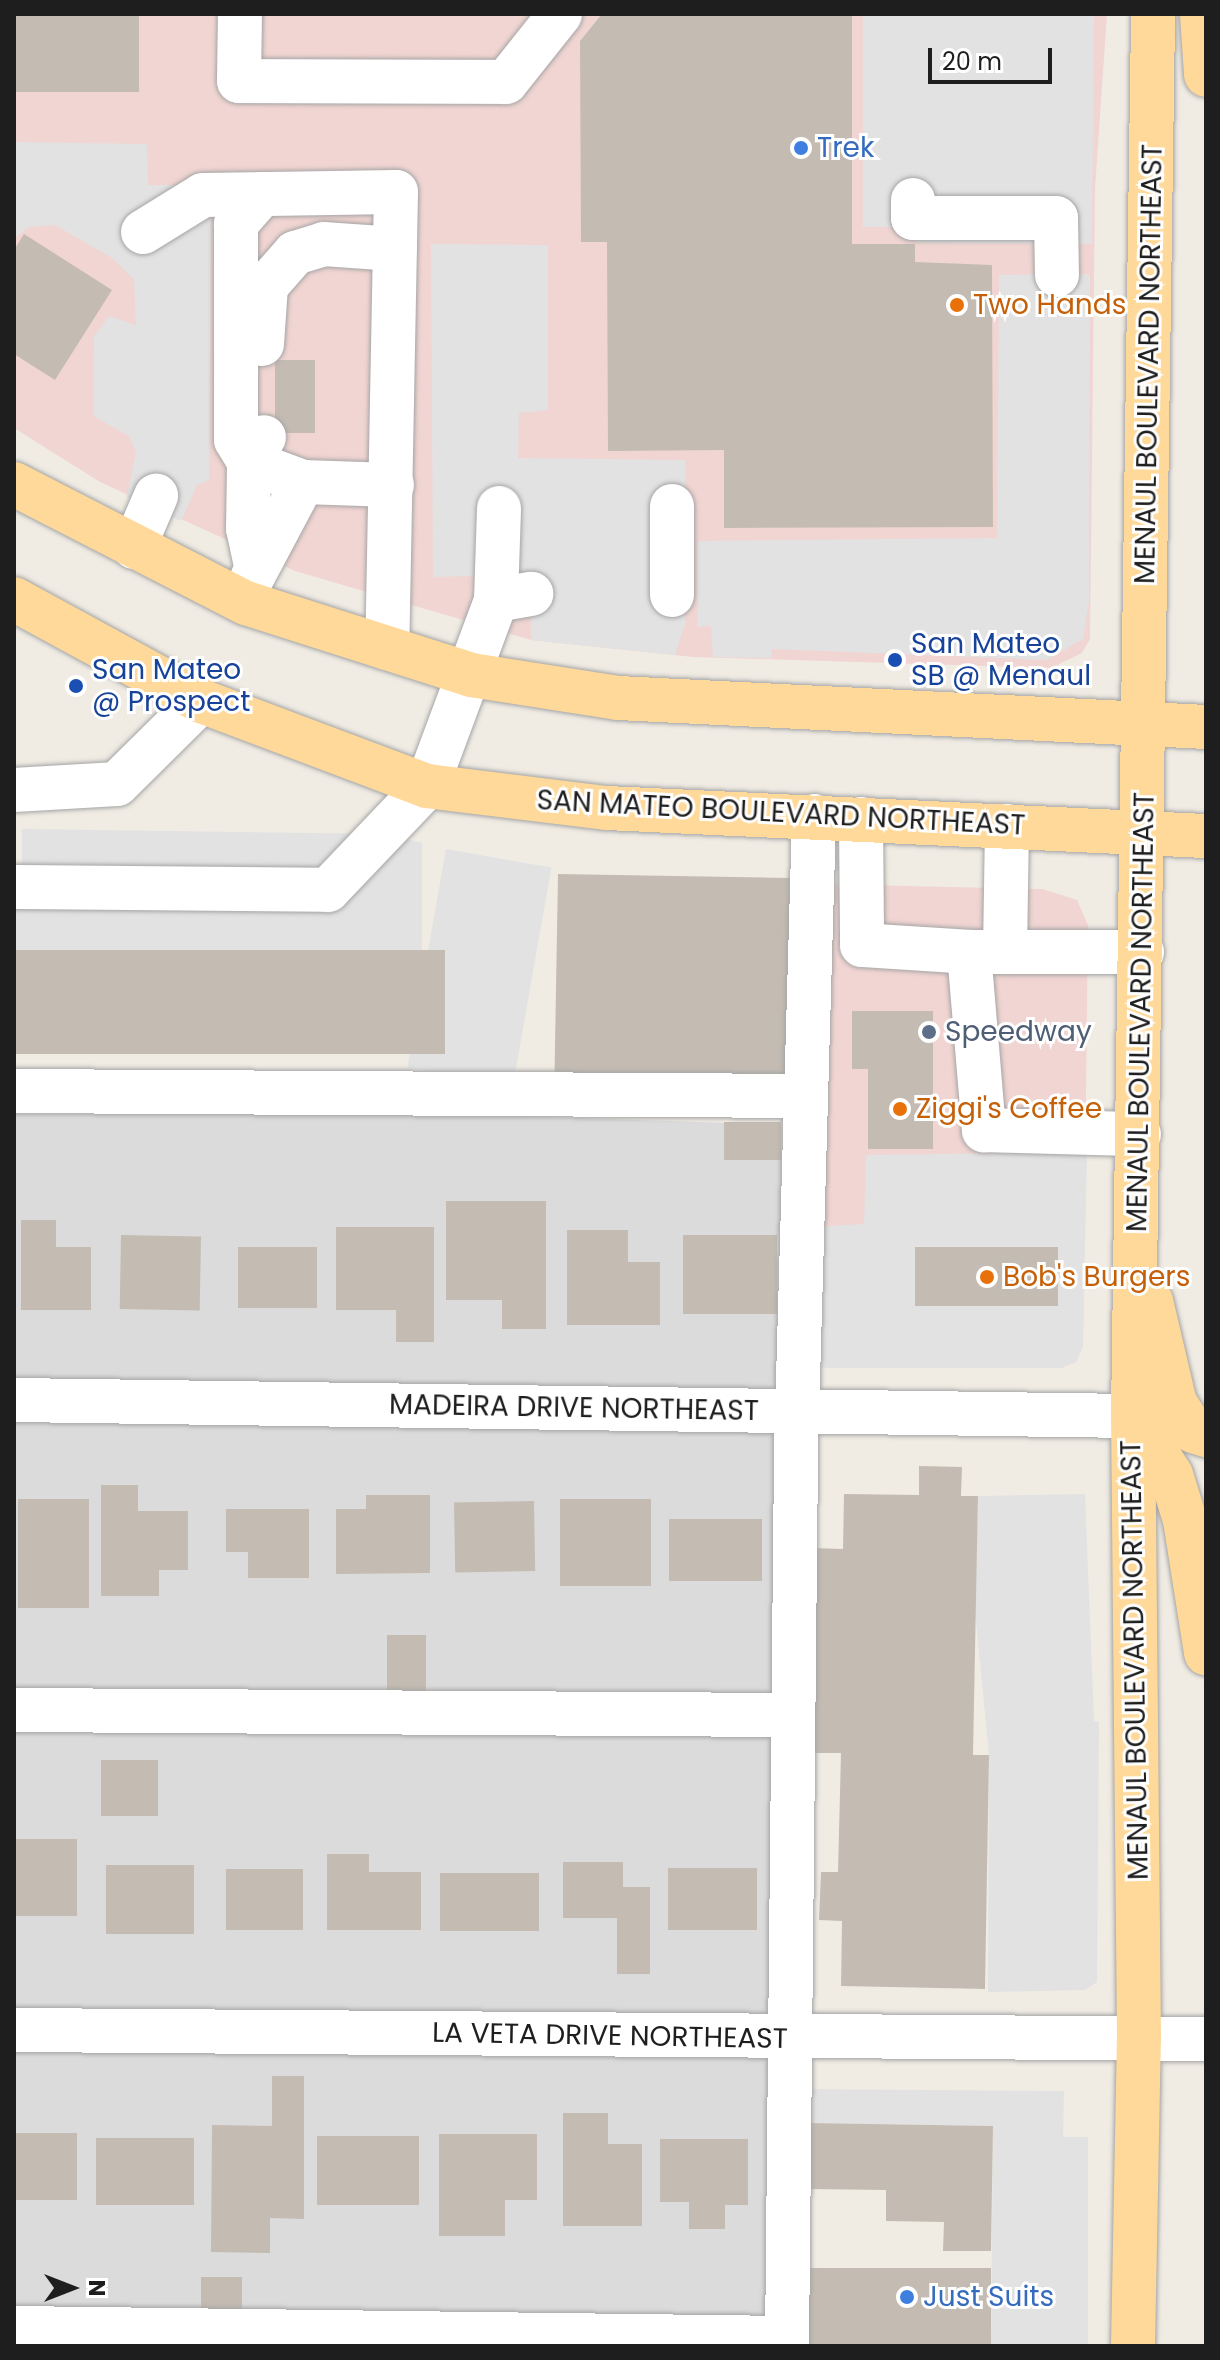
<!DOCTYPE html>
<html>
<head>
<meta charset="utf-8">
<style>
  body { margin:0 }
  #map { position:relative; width:1220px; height:2360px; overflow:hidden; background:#f0ece4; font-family:Poppins,sans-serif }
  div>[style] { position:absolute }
  .residential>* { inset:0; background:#dcdbdb }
  .commercial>* { inset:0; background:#f1d5d2 }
  .parking>* { inset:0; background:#e2e2e2; transform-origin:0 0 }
  .building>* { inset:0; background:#c4bcb3; transform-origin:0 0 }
  .roads { filter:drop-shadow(0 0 2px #a5a5a5) drop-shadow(0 0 2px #a5a5a5) }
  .minor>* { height:44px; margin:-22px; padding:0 22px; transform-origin:22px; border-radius:22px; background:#fff }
  .major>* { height:44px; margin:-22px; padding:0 22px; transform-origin:22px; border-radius:22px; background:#ffd99a }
  .dots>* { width:22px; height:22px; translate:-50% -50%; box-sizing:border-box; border:4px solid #fff; border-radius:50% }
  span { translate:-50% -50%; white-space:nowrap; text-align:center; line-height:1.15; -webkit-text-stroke:6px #fff; paint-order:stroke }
  .shop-label { font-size:28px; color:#366cbe }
  .left { translate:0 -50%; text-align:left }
  .food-label { font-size:28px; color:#c56008 }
  .street-label { font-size:28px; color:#1e1e1e }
  .transit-label { font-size:28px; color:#164399 }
  .service-label { font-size:28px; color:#4e5e75 }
  .frame { position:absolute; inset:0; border:16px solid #1e1e1e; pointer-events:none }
  .north { position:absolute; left:32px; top:2248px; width:80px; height:80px; -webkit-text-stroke:6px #fff; paint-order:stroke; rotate:90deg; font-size:22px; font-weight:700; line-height:32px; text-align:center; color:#1e1e1e }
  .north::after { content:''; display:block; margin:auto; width:28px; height:36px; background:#1e1e1e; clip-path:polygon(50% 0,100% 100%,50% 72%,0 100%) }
  .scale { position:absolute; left:928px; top:48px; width:124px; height:36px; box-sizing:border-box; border:4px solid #1e1e1e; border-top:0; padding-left:10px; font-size:24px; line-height:28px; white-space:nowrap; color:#1e1e1e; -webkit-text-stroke:6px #fff; paint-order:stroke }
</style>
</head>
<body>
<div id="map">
  <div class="residential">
    <div style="clip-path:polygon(14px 1114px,466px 1114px,787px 1125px,770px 2346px,14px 2346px)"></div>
  </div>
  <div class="commercial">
    <div style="clip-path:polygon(14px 14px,1107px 14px,1095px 188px,1090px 639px,1082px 653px,1051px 668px,693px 657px,531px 640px,295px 571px,100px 482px,14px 428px)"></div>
    <div style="clip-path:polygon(817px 884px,1043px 889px,1077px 900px,1088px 925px,1083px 1346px,1076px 1362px,1061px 1368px,814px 1368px)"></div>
  </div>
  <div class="parking">
    <div style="clip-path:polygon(863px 14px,1094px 14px,1092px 244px,917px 243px,917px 227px,863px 227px)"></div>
    <div style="clip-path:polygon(14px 142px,147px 144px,148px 185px,175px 185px,211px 207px,209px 480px,197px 485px,181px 521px,127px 497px,136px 451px,129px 436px,93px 416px,94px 336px,109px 316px,136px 325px,134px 279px,112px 258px,55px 225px,29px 227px,14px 238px)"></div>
    <div style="clip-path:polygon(431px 244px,548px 245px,548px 410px,519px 413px,518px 458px,685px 460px,685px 624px,675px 655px,531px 640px,530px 594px,469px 576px,433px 577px)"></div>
    <div style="clip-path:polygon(1090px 274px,1089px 601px,1083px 639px,1047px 660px,772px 649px,771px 658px,713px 657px,711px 626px,697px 627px,698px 541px,997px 538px,999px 275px)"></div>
    <div style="clip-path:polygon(22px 829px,385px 834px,422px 843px,422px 953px,14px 950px,14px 868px,22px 862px)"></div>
    <div style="left:446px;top:849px;width:107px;height:222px;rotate:10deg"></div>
    <div style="clip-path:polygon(1087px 1152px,1083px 1346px,1076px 1362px,1061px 1368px,814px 1368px,814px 1227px,864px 1224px,866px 1155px)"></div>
    <div style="clip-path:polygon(1085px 1494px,1094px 1721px,1099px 1722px,1097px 1982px,1085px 1990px,988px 1992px,989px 1755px,975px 1612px,978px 1496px)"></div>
    <div style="clip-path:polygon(800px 2089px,1064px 2091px,1063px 2137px,1088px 2137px,1088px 2346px,991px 2346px,993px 2126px,809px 2123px)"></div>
  </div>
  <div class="building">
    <div style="left:14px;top:14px;width:125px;height:78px"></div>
    <div style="clip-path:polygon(602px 14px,852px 14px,852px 244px,915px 244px,915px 262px,992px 265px,993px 527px,724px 528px,724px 450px,608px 451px,607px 242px,581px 242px,580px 41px)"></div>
    <div style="clip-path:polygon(24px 234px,112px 290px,55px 380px,14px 354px,14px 250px)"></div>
    <div style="left:275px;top:360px;width:40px;height:73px"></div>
    <div style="left:558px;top:874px;width:232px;height:211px;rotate:1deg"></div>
    <div style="left:14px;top:950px;width:431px;height:104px"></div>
    <div style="clip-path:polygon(852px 1011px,933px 1011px,933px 1149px,868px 1149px,868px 1069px,852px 1069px)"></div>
    <div style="left:724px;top:1122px;width:57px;height:38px"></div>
    <div style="clip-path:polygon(446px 1201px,546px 1201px,546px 1329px,502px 1329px,502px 1300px,446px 1300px)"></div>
    <div style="clip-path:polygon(21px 1220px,56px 1220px,56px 1247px,91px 1247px,91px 1310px,21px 1310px)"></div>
    <div style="clip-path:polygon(336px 1227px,434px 1227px,434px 1342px,396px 1342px,396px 1310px,336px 1310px)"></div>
    <div style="clip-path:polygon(567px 1230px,628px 1230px,628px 1262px,660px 1262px,660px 1325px,567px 1325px)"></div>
    <div style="left:121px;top:1235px;width:80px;height:74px;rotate:1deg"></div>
    <div style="left:683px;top:1235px;width:94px;height:79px"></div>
    <div style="left:238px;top:1247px;width:79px;height:61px"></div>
    <div style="left:915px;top:1247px;width:143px;height:59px"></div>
    <div style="clip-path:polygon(919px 1466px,962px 1467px,961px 1496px,978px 1496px,973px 1755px,989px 1755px,985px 1989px,841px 1986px,842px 1921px,819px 1920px,821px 1872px,838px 1872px,841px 1753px,809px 1753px,813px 1548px,843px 1549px,844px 1494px,919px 1495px)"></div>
    <div style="clip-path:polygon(101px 1485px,138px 1485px,138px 1511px,188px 1511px,188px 1570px,159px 1570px,159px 1596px,101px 1596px)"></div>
    <div style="clip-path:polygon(366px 1495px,430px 1495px,430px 1573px,336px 1574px,336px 1509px,366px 1509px)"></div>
    <div style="left:18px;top:1499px;width:71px;height:109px"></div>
    <div style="left:560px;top:1499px;width:91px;height:87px"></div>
    <div style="left:534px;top:1501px;width:70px;height:80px;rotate:89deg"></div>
    <div style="clip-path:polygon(226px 1509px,309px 1509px,309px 1578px,248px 1578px,248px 1552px,226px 1552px)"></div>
    <div style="left:669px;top:1519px;width:93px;height:62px"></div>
    <div style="left:387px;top:1635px;width:39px;height:69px"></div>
    <div style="left:101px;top:1760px;width:57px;height:56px"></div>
    <div style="left:14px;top:1839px;width:63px;height:77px"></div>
    <div style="clip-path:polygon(327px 1854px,369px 1854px,369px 1872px,421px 1872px,421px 1930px,327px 1930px)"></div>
    <div style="clip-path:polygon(563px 1862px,623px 1862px,623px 1887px,650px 1887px,650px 1974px,617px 1974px,617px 1918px,563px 1918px)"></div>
    <div style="left:106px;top:1865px;width:88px;height:69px"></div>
    <div style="left:668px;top:1868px;width:89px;height:62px"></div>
    <div style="left:226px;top:1869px;width:77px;height:61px"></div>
    <div style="left:440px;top:1873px;width:99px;height:58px"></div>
    <div style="clip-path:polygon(272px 2076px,304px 2076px,304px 2219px,270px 2218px,270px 2253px,211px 2252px,212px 2125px,272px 2126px)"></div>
    <div style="clip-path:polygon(563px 2113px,608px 2113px,608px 2144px,642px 2144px,642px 2226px,563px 2226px)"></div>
    <div style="clip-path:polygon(809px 2123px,993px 2126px,991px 2251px,943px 2251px,944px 2222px,886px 2221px,886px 2190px,807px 2189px)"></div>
    <div style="left:14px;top:2133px;width:63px;height:67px"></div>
    <div style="clip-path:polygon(439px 2134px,537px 2134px,537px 2200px,505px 2200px,505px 2236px,439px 2236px)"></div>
    <div style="left:317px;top:2136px;width:102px;height:69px"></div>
    <div style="left:96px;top:2138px;width:98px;height:67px"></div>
    <div style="clip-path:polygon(660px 2139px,748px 2139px,748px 2205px,725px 2205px,725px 2229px,689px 2229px,689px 2202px,660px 2202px)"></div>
    <div style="left:798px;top:2268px;width:193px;height:78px"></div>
    <div style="left:201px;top:2277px;width:41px;height:40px"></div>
  </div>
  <div class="roads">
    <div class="minor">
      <div style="left:240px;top:14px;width:67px;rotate:90.9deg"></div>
      <div style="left:239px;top:81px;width:267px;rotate:0.2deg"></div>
      <div style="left:506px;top:82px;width:87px;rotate:-51.5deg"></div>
      <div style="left:262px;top:194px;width:40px;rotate:131deg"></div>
      <div style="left:236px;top:224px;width:216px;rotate:90deg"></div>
      <div style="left:236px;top:440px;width:26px;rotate:59deg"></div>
      <div style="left:249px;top:462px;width:58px;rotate:20.3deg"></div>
      <div style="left:303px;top:482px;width:89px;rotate:1.9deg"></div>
      <div style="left:913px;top:200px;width:18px;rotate:90deg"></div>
      <div style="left:913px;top:218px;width:143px"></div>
      <div style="left:1056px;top:218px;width:57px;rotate:89deg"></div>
      <div style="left:143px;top:232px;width:70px;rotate:-31.7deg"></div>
      <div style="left:203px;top:195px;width:193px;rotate:-0.9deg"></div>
      <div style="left:396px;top:192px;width:456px;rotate:91.1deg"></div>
      <div style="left:262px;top:344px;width:58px;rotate:-86.1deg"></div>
      <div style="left:266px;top:286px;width:44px;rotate:-48.7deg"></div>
      <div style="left:295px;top:253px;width:30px;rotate:-17deg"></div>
      <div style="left:324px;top:244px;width:71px;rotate:4deg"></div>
      <div style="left:672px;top:506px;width:89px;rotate:90deg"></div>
      <div style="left:134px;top:547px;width:56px;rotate:-66.7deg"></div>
      <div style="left:255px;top:561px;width:33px;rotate:-102deg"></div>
      <div style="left:248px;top:529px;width:67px;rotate:-89.1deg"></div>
      <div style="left:249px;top:462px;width:29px;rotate:-59deg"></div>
      <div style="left:252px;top:578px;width:109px;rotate:-62deg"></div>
      <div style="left:496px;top:600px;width:92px;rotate:-88.1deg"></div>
      <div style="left:14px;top:790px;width:103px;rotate:-3.3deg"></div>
      <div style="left:117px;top:784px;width:118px;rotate:-44.7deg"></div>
      <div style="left:861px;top:819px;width:126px;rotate:89.5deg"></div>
      <div style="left:862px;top:945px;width:107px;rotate:3.7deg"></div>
      <div style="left:969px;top:952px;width:179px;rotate:85.2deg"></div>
      <div style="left:984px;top:1130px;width:155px;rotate:1.5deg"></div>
      <div style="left:14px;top:887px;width:314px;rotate:0.5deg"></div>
      <div style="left:328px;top:890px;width:144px;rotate:-46.4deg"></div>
      <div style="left:427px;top:786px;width:198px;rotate:-69.6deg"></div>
      <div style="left:496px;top:600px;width:36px;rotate:-10deg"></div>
      <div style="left:969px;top:952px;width:173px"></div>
      <div style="left:1005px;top:952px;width:126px;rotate:-89.1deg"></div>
      <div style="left:14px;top:1091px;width:791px;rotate:0.36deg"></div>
      <div style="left:14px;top:1400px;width:1119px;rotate:0.82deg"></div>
      <div style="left:14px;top:1710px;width:779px;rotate:0.37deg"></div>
      <div style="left:14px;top:2030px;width:1192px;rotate:0.43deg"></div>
      <div style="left:14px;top:2328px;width:773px;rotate:0.74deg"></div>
      <div style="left:787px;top:2346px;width:896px;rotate:-89.42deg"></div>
      <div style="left:796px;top:1450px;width:634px;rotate:-88.37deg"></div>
    </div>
    <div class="major">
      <div style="left:1202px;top:14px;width:61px;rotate:86.2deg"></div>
      <div style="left:14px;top:484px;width:261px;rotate:27.2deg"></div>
      <div style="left:246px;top:603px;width:236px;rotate:17.7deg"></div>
      <div style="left:471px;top:675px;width:149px;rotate:8.9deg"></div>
      <div style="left:618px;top:698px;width:589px;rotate:2.82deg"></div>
      <div style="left:14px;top:599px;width:213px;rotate:28.6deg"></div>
      <div style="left:201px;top:701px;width:241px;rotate:20.6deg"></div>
      <div style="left:427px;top:786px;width:181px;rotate:7deg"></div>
      <div style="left:607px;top:808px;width:600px;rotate:2.68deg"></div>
      <div style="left:1151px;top:1301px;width:105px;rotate:76.8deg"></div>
      <div style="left:1175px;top:1403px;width:33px;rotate:57deg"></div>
      <div style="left:1193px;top:1431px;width:14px;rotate:17deg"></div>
      <div style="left:1133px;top:1416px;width:70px;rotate:57.2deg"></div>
      <div style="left:1171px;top:1475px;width:47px;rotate:72.7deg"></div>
      <div style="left:1185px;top:1520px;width:135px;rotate:81deg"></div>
      <div style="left:1133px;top:2346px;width:309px;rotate:-88.9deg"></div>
      <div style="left:1139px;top:2037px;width:621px;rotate:-90.55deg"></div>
      <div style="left:1133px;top:1416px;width:1402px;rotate:-89.18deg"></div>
    </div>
  </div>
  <div class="dots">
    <div style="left:801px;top:148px;background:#3f7fe0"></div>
    <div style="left:957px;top:305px;background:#e8710a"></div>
    <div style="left:895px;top:660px;background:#1a4fb4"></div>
    <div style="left:76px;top:686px;background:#1a4fb4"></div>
    <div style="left:929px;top:1032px;background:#5c6f8a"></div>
    <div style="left:900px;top:1109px;background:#e8710a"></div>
    <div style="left:987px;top:1277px;background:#e8710a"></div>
    <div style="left:907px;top:2297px;background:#3f7fe0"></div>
  </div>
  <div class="shop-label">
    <span class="left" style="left:817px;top:148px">Trek</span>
    <span class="left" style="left:923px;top:2297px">Just Suits</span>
  </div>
  <div class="food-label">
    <span class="left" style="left:973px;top:305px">Two Hands</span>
    <span class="left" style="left:916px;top:1109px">Ziggi's Coffee</span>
    <span class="left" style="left:1003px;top:1277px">Bob's Burgers</span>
  </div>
  <div class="street-label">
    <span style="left:1149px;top:364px;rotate:-89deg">MENAUL BOULEVARD NORTHEAST</span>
    <span style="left:781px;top:813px;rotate:3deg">SAN MATEO BOULEVARD NORTHEAST</span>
    <span style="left:1141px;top:1012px;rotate:-89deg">MENAUL BOULEVARD NORTHEAST</span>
    <span style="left:574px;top:1408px;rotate:1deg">MADEIRA DRIVE NORTHEAST</span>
    <span style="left:1135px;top:1660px;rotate:-91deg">MENAUL BOULEVARD NORTHEAST</span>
    <span style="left:610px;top:2036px;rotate:1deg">LA VETA DRIVE NORTHEAST</span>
  </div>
  <div class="transit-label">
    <span class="left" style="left:911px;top:660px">San Mateo<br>SB @ Menaul</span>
    <span class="left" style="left:92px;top:686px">San Mateo<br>@ Prospect</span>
  </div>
  <div class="service-label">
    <span class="left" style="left:945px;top:1032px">Speedway</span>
  </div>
  <div class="frame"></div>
  <div class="north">N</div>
  <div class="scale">20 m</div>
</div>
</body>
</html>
